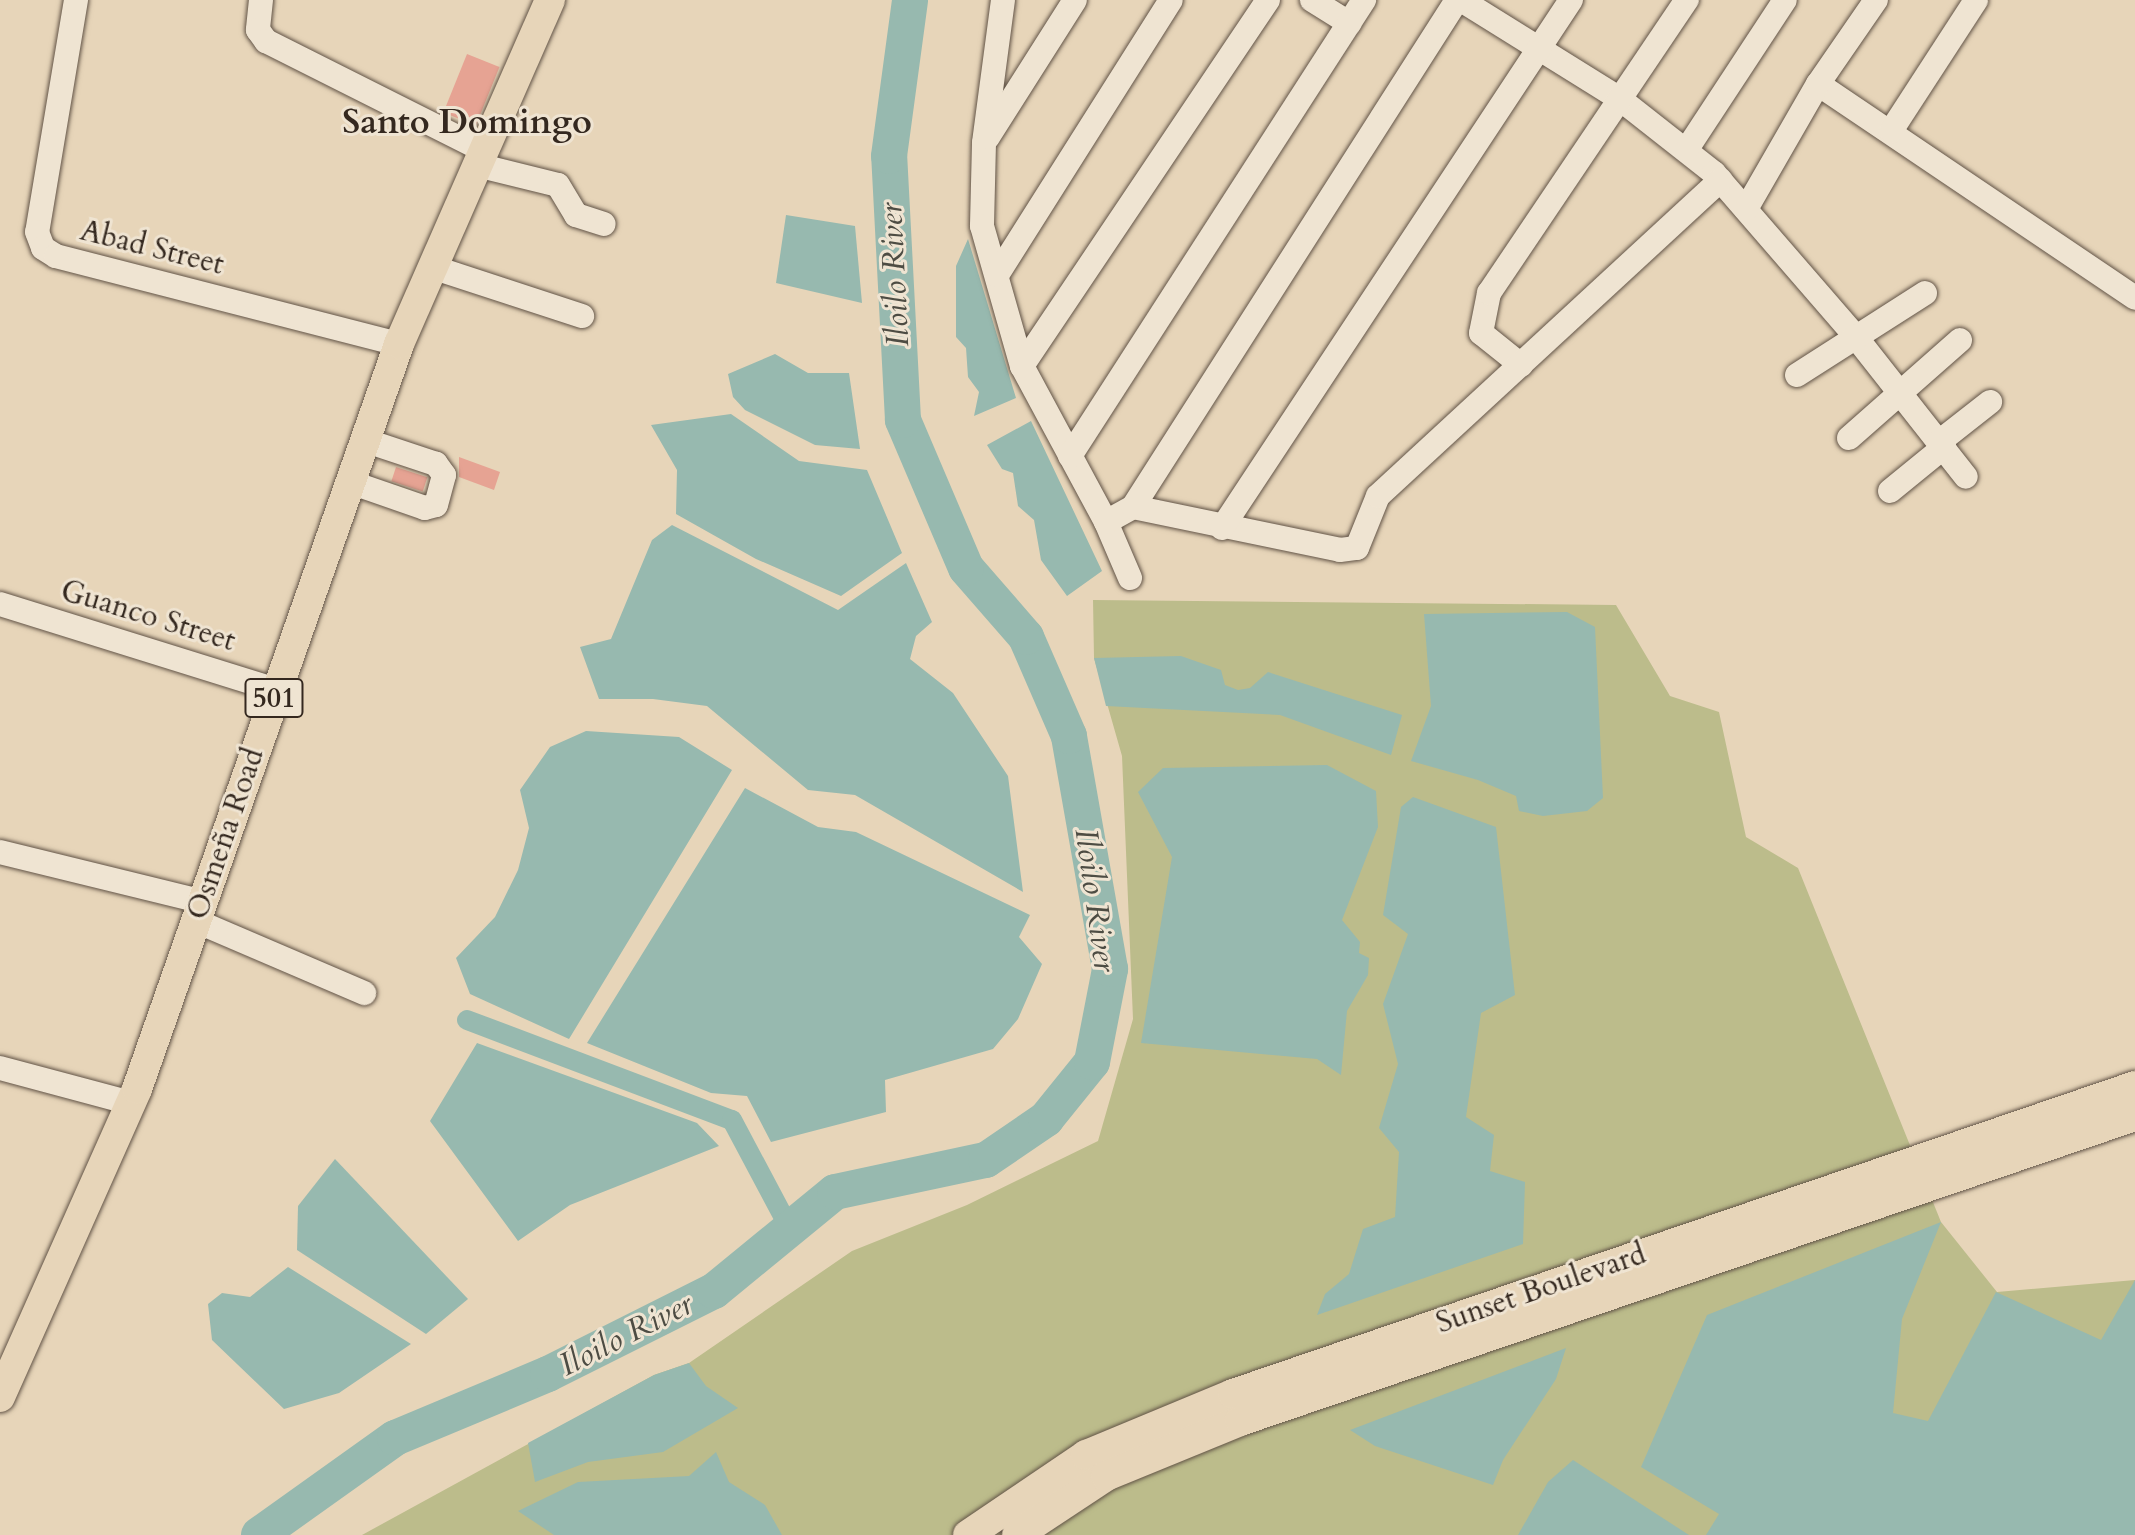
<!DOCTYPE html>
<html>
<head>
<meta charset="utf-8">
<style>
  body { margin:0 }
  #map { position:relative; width:2135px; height:1535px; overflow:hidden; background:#e7d5b9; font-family:Cardo,serif }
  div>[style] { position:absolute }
  .green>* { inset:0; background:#bcbc8b }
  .water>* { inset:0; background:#97b9af }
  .canal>* { height:20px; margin:-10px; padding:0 10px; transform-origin:10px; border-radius:10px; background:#97b9af }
  .river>* { height:36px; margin:-18px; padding:0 18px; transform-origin:18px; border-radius:18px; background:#97b9af }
  .building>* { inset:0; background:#e6a393; transform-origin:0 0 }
  .roads { filter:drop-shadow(0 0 2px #615346) drop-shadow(0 0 2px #615346) }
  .minor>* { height:24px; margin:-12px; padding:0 12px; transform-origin:12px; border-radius:12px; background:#efe4d2 }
  .major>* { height:30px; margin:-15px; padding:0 15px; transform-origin:15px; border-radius:15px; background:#e7d5b9 }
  span { translate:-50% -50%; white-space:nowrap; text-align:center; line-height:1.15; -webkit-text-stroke:6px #efe4d2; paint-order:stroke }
  .shield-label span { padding:2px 6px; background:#efe4d2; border:2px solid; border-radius:6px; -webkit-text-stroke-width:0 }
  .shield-label { font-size:28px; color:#34281f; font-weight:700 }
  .street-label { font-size:30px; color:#34281f }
  .water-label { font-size:32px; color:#4d4c43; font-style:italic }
  .quarter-label { font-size:34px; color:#34281f; font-weight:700 }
</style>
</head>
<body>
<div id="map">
  <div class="green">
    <div style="clip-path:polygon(1093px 600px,1616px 605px,1670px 696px,1719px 712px,1746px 837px,1798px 868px,1941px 1222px,1997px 1292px,2135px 1280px,2135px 1535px,362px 1535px,654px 1375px,689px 1363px,852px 1251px,967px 1205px,1098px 1141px,1133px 1019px,1122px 756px,1094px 658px)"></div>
  </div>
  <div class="water">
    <div style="clip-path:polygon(786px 215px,855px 226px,862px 303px,776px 283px)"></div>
    <div style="clip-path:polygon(968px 239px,1016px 398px,974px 416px,979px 392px,968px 377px,966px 348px,956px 337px,956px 266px)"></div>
    <div style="clip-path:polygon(775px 354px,808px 373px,849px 373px,860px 449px,815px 445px,745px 410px,733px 397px,728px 374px)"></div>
    <div style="clip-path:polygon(731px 414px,799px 461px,867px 470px,902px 553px,841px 596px,756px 559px,676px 514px,677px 470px,651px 425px)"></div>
    <div style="clip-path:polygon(1031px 421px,1102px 571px,1067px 596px,1041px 560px,1034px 520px,1018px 506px,1013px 473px,1002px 469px,987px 445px)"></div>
    <div style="clip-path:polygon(672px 525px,838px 610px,906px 563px,932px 622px,916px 636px,910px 659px,953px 693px,1008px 776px,1023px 892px,855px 795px,808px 790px,707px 706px,653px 699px,599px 699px,580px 647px,611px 639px,652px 540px)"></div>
    <div style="clip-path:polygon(1567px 612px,1595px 627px,1603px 798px,1587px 811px,1543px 816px,1519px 811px,1516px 796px,1478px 780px,1411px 761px,1431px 706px,1424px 614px)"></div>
    <div style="clip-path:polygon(1181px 656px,1221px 670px,1225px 685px,1238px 690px,1250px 688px,1268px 672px,1402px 715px,1391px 755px,1280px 715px,1106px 706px,1094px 658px)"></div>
    <div style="clip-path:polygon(586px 731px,679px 737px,732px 770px,569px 1039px,470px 994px,456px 958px,495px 917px,518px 870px,529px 828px,520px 790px,550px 747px)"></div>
    <div style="clip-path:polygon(1327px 765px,1376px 791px,1378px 827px,1342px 920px,1360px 942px,1359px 953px,1369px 958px,1368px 975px,1347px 1011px,1341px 1075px,1317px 1059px,1141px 1043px,1172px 857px,1138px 792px,1163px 768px)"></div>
    <div style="clip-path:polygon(745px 788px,818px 827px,856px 832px,1030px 915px,1019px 937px,1042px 964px,1018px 1019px,993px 1049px,885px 1080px,886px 1112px,771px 1142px,747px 1096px,711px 1093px,587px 1043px)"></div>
    <div style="clip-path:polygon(1413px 797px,1496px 827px,1515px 995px,1481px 1013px,1466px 1117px,1494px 1135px,1490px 1171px,1525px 1182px,1523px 1244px,1317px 1315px,1325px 1294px,1349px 1274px,1363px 1229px,1395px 1217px,1399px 1152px,1379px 1128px,1398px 1064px,1383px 1004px,1408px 934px,1383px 915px,1401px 807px)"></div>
    <div style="clip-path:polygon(477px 1043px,697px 1123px,719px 1146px,570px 1205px,518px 1241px,430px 1121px)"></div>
    <div style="clip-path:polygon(335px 1159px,468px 1299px,426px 1334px,297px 1250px,298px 1206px)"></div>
    <div style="clip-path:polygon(1941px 1222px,1902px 1319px,1893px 1413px,1928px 1421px,1996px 1292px,2101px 1340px,2135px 1280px,2135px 1535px,1706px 1535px,1719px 1514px,1641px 1467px,1707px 1315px)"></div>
    <div style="clip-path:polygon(288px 1267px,411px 1344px,339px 1393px,284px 1409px,212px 1340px,208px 1304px,222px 1293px,250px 1297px)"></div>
    <div style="clip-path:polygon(1566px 1348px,1556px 1379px,1503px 1460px,1493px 1485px,1375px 1446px,1350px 1430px)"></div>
    <div style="clip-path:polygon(689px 1363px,706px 1386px,738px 1408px,663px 1452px,588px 1462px,535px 1482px,528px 1443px,654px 1375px)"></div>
    <div style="clip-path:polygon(716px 1452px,729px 1482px,765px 1505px,782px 1535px,554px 1535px,518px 1511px,578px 1482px,689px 1476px)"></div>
    <div style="clip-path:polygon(1573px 1460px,1689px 1535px,1518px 1535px,1548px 1482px)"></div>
  </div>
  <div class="canal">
    <div style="left:467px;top:1020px;width:283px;rotate:20.7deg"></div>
    <div style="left:732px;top:1120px;width:123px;rotate:62deg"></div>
  </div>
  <div class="river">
    <div style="left:259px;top:1535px;width:167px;rotate:-35.5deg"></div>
    <div style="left:395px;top:1438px;width:166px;rotate:-22.7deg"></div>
    <div style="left:548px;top:1374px;width:186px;rotate:-26.6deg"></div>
    <div style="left:714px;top:1291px;width:156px;rotate:-39.3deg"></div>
    <div style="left:835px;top:1192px;width:154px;rotate:-12deg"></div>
    <div style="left:986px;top:1160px;width:73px;rotate:-34.3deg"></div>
    <div style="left:1046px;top:1119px;width:73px;rotate:-51.1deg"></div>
    <div style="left:1092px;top:1062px;width:95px;rotate:-79deg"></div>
    <div style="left:1110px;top:969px;width:237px;rotate:-100deg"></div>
    <div style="left:1069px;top:736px;width:108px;rotate:-113.5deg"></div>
    <div style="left:1026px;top:637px;width:91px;rotate:-131deg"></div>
    <div style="left:966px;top:568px;width:161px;rotate:-113.1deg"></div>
    <div style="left:903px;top:420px;width:264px;rotate:-93deg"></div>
    <div style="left:889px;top:156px;width:157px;rotate:-82.3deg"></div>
  </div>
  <div class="building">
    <div style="left:467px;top:54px;width:35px;height:63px;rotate:22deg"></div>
    <div style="clip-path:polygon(459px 457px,500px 472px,494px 490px,459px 477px)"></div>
    <div style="left:396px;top:467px;width:33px;height:15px;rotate:18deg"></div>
  </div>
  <div class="roads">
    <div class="minor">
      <div style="left:76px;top:0;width:235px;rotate:99.5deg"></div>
      <div style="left:37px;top:232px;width:17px;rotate:69deg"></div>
      <div style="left:43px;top:248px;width:15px;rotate:32deg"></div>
      <div style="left:56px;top:256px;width:354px;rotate:14.4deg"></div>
      <div style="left:261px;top:0;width:30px;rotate:96deg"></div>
      <div style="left:258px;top:30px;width:14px;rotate:54deg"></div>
      <div style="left:266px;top:41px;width:245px;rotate:26.7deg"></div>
      <div style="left:1003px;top:0;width:144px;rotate:97.6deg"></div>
      <div style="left:984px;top:143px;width:83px;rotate:91.4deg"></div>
      <div style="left:982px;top:226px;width:146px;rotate:74.1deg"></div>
      <div style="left:1022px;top:366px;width:177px;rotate:61.7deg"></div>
      <div style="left:1106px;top:522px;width:61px;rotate:66.8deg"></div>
      <div style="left:1312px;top:0;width:44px;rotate:31.9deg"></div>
      <div style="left:1461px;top:0;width:187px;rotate:31.9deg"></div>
      <div style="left:1620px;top:99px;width:120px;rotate:38.2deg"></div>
      <div style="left:1714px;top:173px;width:216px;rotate:49.1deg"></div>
      <div style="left:1855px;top:336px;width:179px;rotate:51.8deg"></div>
      <div style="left:1818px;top:84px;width:382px;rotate:34deg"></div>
      <div style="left:1891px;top:131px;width:156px;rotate:-57deg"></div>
      <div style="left:988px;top:137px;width:162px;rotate:-57.6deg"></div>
      <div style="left:1687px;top:149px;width:178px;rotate:-56.7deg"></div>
      <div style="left:477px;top:165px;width:83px;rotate:13.9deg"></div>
      <div style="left:558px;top:185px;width:35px;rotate:59deg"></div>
      <div style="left:576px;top:215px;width:29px;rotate:18deg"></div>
      <div style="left:1746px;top:209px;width:144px;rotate:-60.1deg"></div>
      <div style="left:1818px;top:84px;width:102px;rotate:-55.4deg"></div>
      <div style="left:432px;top:267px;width:158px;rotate:18.1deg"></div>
      <div style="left:997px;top:275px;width:325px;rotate:-57.7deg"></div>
      <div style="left:1521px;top:365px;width:51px;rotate:-141.3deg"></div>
      <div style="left:1481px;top:333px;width:41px;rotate:-78.7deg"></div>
      <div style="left:1489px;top:293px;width:354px;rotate:-56deg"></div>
      <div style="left:1022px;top:366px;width:441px;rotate:-56.1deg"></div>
      <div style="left:1797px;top:375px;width:152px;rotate:-32.6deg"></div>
      <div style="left:1849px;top:438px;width:148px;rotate:-41.4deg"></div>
      <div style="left:1939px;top:442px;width:65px;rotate:-38.1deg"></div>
      <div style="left:1070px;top:456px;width:543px;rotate:-57.19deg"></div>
      <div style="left:350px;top:482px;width:79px;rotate:19.1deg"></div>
      <div style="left:425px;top:508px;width:11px;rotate:-15deg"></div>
      <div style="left:436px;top:505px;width:31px;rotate:-75deg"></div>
      <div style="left:444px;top:475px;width:14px;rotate:-126deg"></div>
      <div style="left:436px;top:464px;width:76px;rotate:-161.6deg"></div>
      <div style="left:1890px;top:491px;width:70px;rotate:-39.2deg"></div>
      <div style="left:1133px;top:507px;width:211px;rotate:11.7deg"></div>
      <div style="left:1340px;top:550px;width:17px;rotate:-7deg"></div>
      <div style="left:1357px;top:548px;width:56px;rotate:-68deg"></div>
      <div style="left:1378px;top:496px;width:466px;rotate:-42.7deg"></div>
      <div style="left:1106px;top:522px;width:31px;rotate:-29deg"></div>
      <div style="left:1133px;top:507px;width:602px;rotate:-57.42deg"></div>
      <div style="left:1222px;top:528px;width:633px;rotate:-56.54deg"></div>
      <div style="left:0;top:604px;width:289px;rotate:17.3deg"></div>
      <div style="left:0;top:852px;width:209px;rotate:13.8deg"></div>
      <div style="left:196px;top:921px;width:183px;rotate:23.2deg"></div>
      <div style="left:0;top:1068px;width:136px;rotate:15deg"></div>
    </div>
    <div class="major">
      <div style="left:0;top:1397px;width:337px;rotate:-66deg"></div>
      <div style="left:137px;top:1089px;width:790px;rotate:-70.62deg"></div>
      <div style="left:399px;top:344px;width:376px;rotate:-66.3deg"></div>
      <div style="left:968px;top:1535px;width:143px;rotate:-34.1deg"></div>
      <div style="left:1086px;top:1455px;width:159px;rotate:-22.5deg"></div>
      <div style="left:1233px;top:1394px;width:953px;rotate:-18.85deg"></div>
      <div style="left:1017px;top:1535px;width:107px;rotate:-33.5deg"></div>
      <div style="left:1106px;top:1476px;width:145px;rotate:-22.3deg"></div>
      <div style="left:1240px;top:1421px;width:946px;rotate:-18.82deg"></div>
    </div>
  </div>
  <div class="shield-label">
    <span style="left:274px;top:698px">501</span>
  </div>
  <div class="street-label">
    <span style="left:152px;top:248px;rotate:14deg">Abad Street</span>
    <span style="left:148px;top:616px;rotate:17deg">Guanco Street</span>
    <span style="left:226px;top:834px;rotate:-71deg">Osmeña Road</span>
    <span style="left:1541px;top:1289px;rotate:-19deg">Sunset Boulevard</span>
  </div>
  <div class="water-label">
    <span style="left:895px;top:275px;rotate:-93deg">Iloilo River</span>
    <span style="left:1095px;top:900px;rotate:82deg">Iloilo River</span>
    <span style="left:626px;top:1335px;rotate:-27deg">Iloilo River</span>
  </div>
  <div class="quarter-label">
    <span style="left:467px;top:123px">Santo Domingo</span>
  </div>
</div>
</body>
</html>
